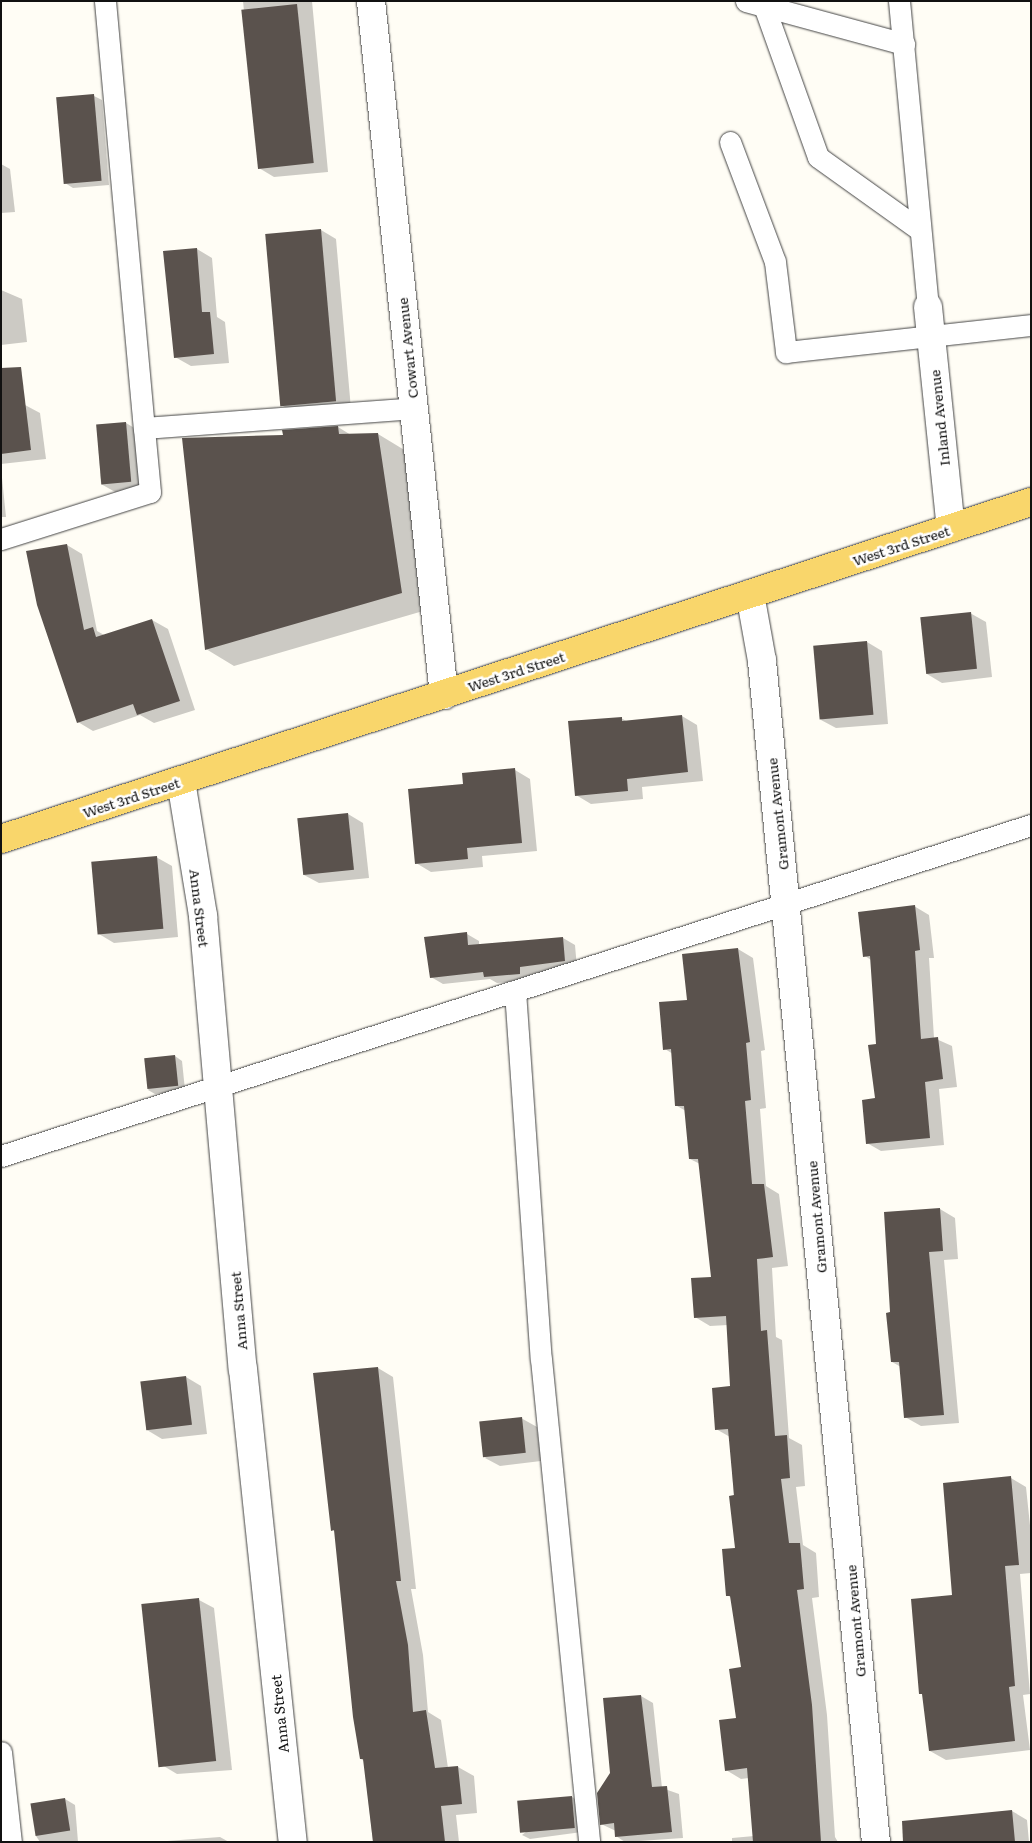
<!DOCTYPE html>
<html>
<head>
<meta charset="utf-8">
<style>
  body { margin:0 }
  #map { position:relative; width:1032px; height:1843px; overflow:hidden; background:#fffdf5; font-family:Literata,serif }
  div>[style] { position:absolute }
  .shadow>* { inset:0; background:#0003 }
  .building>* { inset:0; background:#5a524d; transform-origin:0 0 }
  .roads { filter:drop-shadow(0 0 1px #444) drop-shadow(0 0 1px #444) }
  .lane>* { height:21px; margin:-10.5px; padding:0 10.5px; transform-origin:10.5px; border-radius:10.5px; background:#fff }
  .street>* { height:28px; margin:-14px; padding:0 14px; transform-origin:14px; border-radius:14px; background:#fff }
  .primary>* { height:28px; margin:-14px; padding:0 14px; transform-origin:14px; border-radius:14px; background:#f9d66b }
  span { translate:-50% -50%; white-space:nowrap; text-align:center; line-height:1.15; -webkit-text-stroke:5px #fff; paint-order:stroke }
  .street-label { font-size:14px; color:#111 }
  .frame { position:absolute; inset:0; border:2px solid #111; pointer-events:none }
</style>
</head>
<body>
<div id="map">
  <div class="shadow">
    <div style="clip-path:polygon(243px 1px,312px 1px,328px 172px,274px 177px,259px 168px)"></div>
    <div style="clip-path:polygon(94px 96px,102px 100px,109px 185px,73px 188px,65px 183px)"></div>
    <div style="clip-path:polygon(1px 164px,10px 169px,15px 212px,1px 213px)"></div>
    <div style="clip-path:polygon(321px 230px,336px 239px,351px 409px,297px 414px,281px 405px)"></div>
    <div style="clip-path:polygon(197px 249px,212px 258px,217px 317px,225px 322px,229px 363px,191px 366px,175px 357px)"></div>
    <div style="clip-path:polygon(1px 290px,22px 299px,27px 342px,1px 345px)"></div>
    <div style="clip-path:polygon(25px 405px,40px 413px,46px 459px,1px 464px,1px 407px)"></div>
    <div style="clip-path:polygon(126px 423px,141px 432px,146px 490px,117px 493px,101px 484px,97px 425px)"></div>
    <div style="clip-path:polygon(338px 427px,351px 435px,378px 434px,406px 451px,430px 609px,234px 666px,206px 649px)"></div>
    <div style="clip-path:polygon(1px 468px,6px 517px,1px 517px)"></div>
    <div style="clip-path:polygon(67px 545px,82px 554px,97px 631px,106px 636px,152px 620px,168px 629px,195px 710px,154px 723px,140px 715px,93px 731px,78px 722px)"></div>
    <div style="clip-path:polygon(970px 613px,986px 622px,992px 677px,942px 683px,927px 674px)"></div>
    <div style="clip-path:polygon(867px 642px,882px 651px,888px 724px,836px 728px,821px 720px)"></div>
    <div style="clip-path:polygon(682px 716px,697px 725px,703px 781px,642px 787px,643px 799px,591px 804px,576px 795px,621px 718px,628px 722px)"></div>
    <div style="clip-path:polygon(515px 770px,530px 779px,537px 851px,482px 856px,483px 867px,431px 872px,416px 863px,464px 785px)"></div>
    <div style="clip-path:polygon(348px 814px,363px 823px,369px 878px,319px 883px,304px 875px)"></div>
    <div style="clip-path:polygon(156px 857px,172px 866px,178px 937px,114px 943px,99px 934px)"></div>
    <div style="clip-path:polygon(914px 906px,929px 915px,934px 958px,929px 958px,934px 1038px,952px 1046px,957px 1087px,939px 1089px,944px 1145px,881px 1151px,867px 1143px,877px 1100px,877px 1045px,871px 960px,865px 956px)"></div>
    <div style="clip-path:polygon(467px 934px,479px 941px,479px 945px,563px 938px,575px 945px,577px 968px,531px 974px,532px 980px,497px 983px,490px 979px,443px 984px,431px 977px)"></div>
    <div style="clip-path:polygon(738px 949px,753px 958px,765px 1050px,761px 1051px,766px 1108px,760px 1109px,766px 1186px,779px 1194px,788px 1266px,772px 1268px,776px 1337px,782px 1340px,789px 1438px,802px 1445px,805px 1486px,796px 1487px,803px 1545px,816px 1553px,819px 1597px,812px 1598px,827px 1715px,835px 1837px,838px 1842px,732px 1842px,732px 1838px,754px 1836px,749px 1778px,741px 1779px,726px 1770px,737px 1719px,742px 1668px,732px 1598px,727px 1595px,737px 1549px,730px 1437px,716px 1429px,731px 1388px,728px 1325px,710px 1326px,695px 1317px,713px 1278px,700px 1164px,690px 1159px,686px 1111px,677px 1106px,673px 1054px,665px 1049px,689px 1001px)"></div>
    <div style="clip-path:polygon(175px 1056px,182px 1061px,185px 1090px,155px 1094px,148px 1090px)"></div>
    <div style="clip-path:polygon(940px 1209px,955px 1218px,958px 1259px,944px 1260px,959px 1423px,921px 1426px,905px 1417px,901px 1367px,892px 1362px,892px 1314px)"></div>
    <div style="clip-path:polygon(378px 1368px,393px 1377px,416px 1589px,411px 1589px,423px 1655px,428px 1712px,441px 1720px,448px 1768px,458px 1767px,474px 1776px,477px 1813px,456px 1815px,459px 1842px,373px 1842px,364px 1761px,361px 1759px,336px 1532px,332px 1530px)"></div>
    <div style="clip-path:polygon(186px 1377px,201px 1386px,207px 1434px,162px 1439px,147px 1430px)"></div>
    <div style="clip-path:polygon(521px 1418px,537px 1427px,541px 1461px,500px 1466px,485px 1458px)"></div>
    <div style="clip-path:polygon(1011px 1478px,1026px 1487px,1031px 1535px,1031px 1573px,1020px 1574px,1030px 1694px,1023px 1695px,1030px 1750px,946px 1760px,930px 1751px,924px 1695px,920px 1693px,953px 1596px)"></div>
    <div style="clip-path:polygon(199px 1600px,214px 1608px,232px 1770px,177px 1774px,162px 1765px)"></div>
    <div style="clip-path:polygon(641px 1696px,653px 1703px,662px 1788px,679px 1794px,683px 1838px,625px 1842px,616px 1836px,616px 1831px,601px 1824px,611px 1773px)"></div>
    <div style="clip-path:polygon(572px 1797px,579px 1801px,582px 1832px,530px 1839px,522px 1835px)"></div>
    <div style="clip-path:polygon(65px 1799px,75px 1805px,78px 1842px,40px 1842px,36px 1836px)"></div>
    <div style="clip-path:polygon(1012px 1811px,1027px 1820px,1029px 1842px,960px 1842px)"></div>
    <div style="clip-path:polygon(220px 1837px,229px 1842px,167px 1841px)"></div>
  </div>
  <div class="building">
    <div style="left:297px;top:4px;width:160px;height:56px;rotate:84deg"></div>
    <div style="left:94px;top:94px;width:87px;height:38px;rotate:85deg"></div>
    <div style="left:321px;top:229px;width:173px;height:56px;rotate:85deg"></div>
    <div style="clip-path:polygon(197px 248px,202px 312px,210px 312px,214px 354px,174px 358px,163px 251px)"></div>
    <div style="clip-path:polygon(21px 367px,31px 450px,1px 454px,1px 368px)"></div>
    <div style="left:126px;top:422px;width:60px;height:30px;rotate:85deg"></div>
    <div style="clip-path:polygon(338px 426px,339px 434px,378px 433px,402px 593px,205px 650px,182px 438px,283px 435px,282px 430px)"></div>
    <div style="clip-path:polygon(67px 544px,84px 630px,93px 627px,96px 637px,152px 619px,180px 701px,137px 715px,133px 704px,77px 723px,37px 605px,26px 551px)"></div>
    <div style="left:971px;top:612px;width:57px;height:51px;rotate:84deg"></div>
    <div style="left:867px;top:641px;width:74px;height:54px;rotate:85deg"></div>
    <div style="clip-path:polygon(682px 715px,688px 772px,627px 779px,628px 791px,575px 796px,568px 721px,622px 717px,622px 721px)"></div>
    <div style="clip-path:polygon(515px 768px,522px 843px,467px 848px,468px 859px,415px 864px,408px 789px,463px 784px,462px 773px)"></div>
    <div style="left:348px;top:813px;width:57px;height:51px;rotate:84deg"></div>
    <div style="left:157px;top:856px;width:73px;height:66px;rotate:85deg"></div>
    <div style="clip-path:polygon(915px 905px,920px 950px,915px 951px,921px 1039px,938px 1037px,943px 1079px,925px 1082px,930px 1138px,866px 1144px,862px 1100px,875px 1098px,868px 1045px,876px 1044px,870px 956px,863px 957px,858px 912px)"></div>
    <div style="clip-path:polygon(467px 932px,468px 945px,563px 937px,565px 961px,520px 967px,520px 974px,484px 977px,483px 972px,430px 978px,424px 937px)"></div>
    <div style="clip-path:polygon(738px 948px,750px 1042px,746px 1043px,751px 1100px,745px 1101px,752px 1184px,764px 1184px,773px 1257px,757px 1259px,761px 1331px,767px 1330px,775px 1436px,787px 1435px,790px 1478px,781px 1479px,789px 1543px,800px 1543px,804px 1589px,797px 1590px,812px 1705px,821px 1842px,753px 1842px,747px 1768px,725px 1771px,719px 1720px,736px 1718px,729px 1669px,741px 1667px,730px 1596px,726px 1596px,722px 1549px,735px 1548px,729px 1496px,734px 1495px,728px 1429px,715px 1430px,712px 1388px,730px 1386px,726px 1316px,694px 1318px,691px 1278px,711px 1277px,698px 1159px,689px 1159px,684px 1106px,675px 1106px,671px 1049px,663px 1050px,659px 1002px,687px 1000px,682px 954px)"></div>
    <div style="left:175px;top:1055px;width:31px;height:31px;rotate:84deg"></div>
    <div style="clip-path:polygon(940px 1208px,943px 1251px,929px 1252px,944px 1415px,904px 1418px,899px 1362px,891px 1362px,886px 1313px,890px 1312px,884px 1212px)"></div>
    <div style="clip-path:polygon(378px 1367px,401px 1581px,396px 1581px,408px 1645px,413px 1712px,426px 1710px,435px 1768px,458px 1766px,462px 1804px,441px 1806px,445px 1842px,373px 1842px,363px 1759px,360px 1759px,353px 1717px,334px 1530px,331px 1531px,313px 1373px)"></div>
    <div style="left:186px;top:1376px;width:49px;height:46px;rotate:83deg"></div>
    <div style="left:522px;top:1417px;width:36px;height:43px;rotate:84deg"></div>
    <div style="clip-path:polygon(1011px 1476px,1019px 1565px,1005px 1566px,1015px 1686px,1009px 1687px,1015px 1741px,929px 1751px,922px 1694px,919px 1694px,911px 1599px,952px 1595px,943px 1483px)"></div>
    <div style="left:199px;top:1598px;width:164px;height:58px;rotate:84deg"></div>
    <div style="clip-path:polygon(641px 1695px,652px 1787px,667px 1786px,672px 1832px,615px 1837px,614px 1823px,600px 1825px,597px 1793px,610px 1773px,603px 1698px)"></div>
    <div style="left:572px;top:1796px;width:32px;height:55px;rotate:85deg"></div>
    <div style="left:65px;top:1798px;width:33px;height:35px;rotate:81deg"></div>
    <div style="clip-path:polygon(1012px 1810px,1015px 1842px,903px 1842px,902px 1821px)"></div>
  </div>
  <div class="roads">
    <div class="lane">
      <div style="left:105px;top:1px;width:429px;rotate:84.8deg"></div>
      <div style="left:746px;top:1px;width:164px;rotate:15.2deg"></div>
      <div style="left:899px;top:1px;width:307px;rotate:84.6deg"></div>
      <div style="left:764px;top:6px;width:160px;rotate:70.3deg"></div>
      <div style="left:818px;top:157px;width:125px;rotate:35.6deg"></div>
      <div style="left:730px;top:142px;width:128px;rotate:69.4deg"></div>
      <div style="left:775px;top:262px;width:91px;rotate:83deg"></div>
      <div style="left:786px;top:352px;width:246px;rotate:-6.3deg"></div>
      <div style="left:1px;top:539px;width:156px;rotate:-17.5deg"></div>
      <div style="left:150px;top:492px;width:64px;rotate:-95.4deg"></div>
      <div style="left:144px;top:428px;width:271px;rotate:-4.2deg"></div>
      <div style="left:515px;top:991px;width:369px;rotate:86deg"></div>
      <div style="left:541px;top:1359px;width:485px;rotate:84.3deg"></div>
      <div style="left:1px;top:1156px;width:1082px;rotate:-17.82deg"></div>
      <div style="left:1px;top:1752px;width:91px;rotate:83.7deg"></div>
    </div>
    <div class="street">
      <div style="left:371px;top:1px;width:698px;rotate:84deg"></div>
      <div style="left:928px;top:307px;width:222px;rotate:84.1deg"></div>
      <div style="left:750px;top:594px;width:68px;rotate:79.8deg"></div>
      <div style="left:762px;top:661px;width:1186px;rotate:84.49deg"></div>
      <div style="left:181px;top:781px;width:137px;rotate:80.7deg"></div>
      <div style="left:203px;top:916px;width:455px;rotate:85deg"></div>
      <div style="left:243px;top:1369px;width:476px;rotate:84deg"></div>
    </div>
    <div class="primary">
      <div style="left:1px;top:839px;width:1084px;rotate:-18.12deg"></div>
    </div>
  </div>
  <div class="street-label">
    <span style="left:407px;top:348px;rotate:-96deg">Cowart Avenue</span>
    <span style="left:939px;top:418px;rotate:-96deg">Inland Avenue</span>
    <span style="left:901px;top:545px;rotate:-18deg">West 3rd Street</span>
    <span style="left:516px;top:671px;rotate:-18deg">West 3rd Street</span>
    <span style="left:131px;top:797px;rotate:-18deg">West 3rd Street</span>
    <span style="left:777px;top:814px;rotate:-96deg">Gramont Avenue</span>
    <span style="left:200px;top:908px;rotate:83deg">Anna Street</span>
    <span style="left:816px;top:1217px;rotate:-95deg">Gramont Avenue</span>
    <span style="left:238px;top:1311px;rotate:-95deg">Anna Street</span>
    <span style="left:855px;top:1621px;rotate:-95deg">Gramont Avenue</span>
    <span style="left:279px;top:1714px;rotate:-96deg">Anna Street</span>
  </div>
  <div class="frame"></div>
</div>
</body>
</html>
